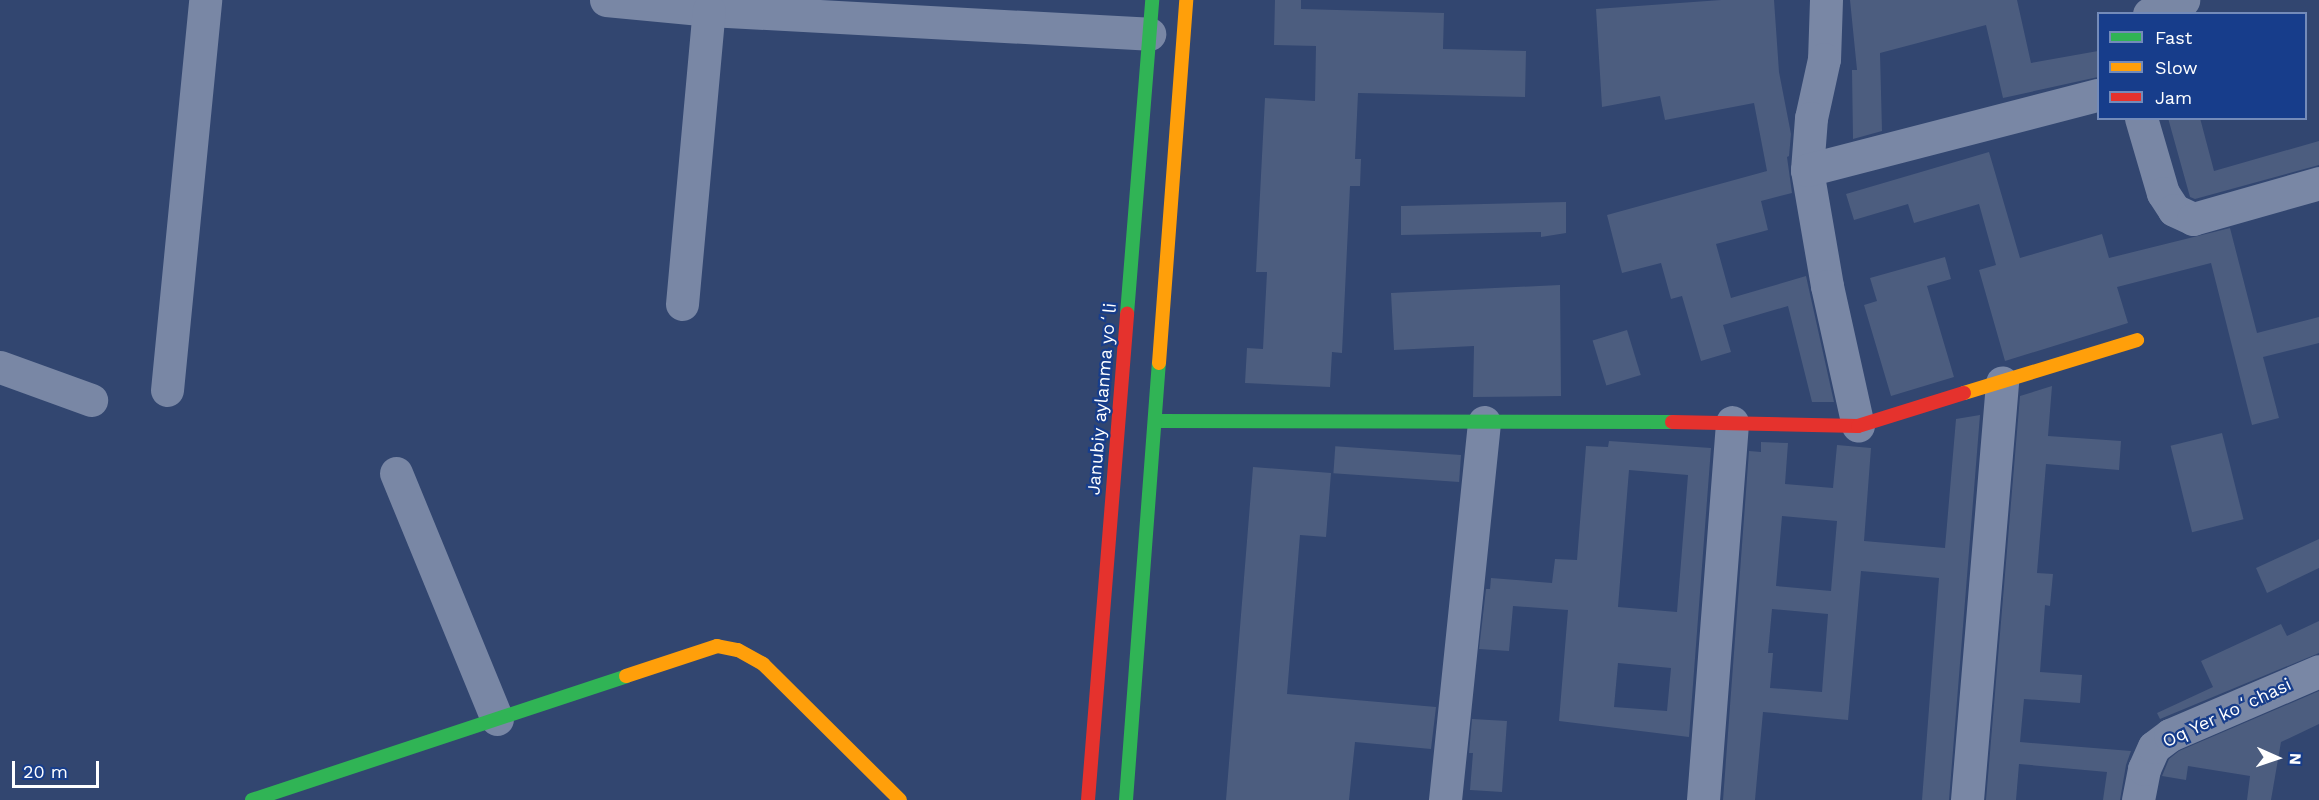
<!DOCTYPE html>
<html>
<head>
<meta charset="utf-8">
<style>
  body { margin:0 }
  #map { position:relative; width:2319px; height:800px; overflow:hidden; background:#324670; font-family:"Work Sans",sans-serif }
  div>[style] { position:absolute }
  .building>* { inset:0; background:#4c5d7f; transform-origin:0 0 }
  .street>* { height:33px; margin:-16.5px; padding:0 16.5px; transform-origin:16.5px; border-radius:16.5px; background:#7987a5 }
  .fast>* { height:14px; margin:-7px; padding:0 7px; transform-origin:7px; border-radius:7px; background:#30b455 }
  .slow>* { height:14px; margin:-7px; padding:0 7px; transform-origin:7px; border-radius:7px; background:#ff9f0a }
  .jam>* { height:14px; margin:-7px; padding:0 7px; transform-origin:7px; border-radius:7px; background:#e5322d }
  span { translate:-50% -50%; white-space:nowrap; text-align:center; line-height:1.15; -webkit-text-stroke:4.5px #173d8b; paint-order:stroke }
  .street-label { font-size:18px; color:#fff }
  .legend { position:absolute; left:2097px; top:12px; width:210px; height:108px; box-sizing:border-box; background:#173d8b; border:2px solid #748bb9; margin:0; padding:8px 10px; list-style:none; font-size:18px; color:#fff }
  .legend li { display:flex; align-items:center; gap:12px; height:30px }
  .legend b { width:30px; border:2px solid #748bb9 }
  .north { position:absolute; left:2247px; top:728px; width:60px; height:60px; -webkit-text-stroke:4px #173d8b; paint-order:stroke; rotate:93deg; font-size:16px; font-weight:700; line-height:24px; text-align:center; color:#fff }
  .north::after { content:''; display:block; margin:auto; width:21px; height:27px; background:#fff; clip-path:polygon(50% 0,100% 100%,50% 72%,0 100%) }
  .scale { position:absolute; left:12px; top:761px; width:87px; height:27px; box-sizing:border-box; border:3px solid #fff; border-top:0; padding-left:8px; font-size:18px; line-height:21px; white-space:nowrap; color:#fff; -webkit-text-stroke:4px #173d8b; paint-order:stroke }
</style>
</head>
<body>
<div id="map">
  <div class="building">
    <div style="clip-path:polygon(1275px 0,1301px 0,1301px 9px,1444px 13px,1443px 49px,1526px 51px,1525px 97px,1358px 93px,1355px 159px,1361px 159px,1360px 186px,1350px 186px,1342px 353px,1332px 352px,1330px 387px,1245px 383px,1247px 348px,1263px 349px,1267px 272px,1256px 272px,1265px 98px,1315px 101px,1316px 46px,1274px 45px)"></div>
    <div style="clip-path:polygon(1721px 0,1774px 0,1779px 72px,1791px 134px,1789px 156px,1787px 157px,1792px 193px,1761px 201px,1768px 230px,1716px 244px,1731px 298px,1806px 276px,1834px 402px,1812px 402px,1788px 306px,1723px 325px,1731px 352px,1701px 361px,1682px 296px,1671px 299px,1661px 263px,1622px 273px,1607px 215px,1767px 171px,1754px 103px,1665px 120px,1660px 96px,1602px 107px,1596px 9px)"></div>
    <div style="clip-path:polygon(1850px 0,2017px 0,2031px 63px,2098px 51px,2098px 77px,2003px 98px,1986px 25px,1880px 53px,1882px 131px,1853px 139px,1852px 70px,1857px 70px)"></div>
    <div style="clip-path:polygon(2168px 118px,2200px 118px,2214px 171px,2319px 141px,2319px 165px,2195px 199px,2190px 197px)"></div>
    <div style="clip-path:polygon(1989px 152px,2020px 258px,2102px 234px,2109px 258px,2230px 228px,2257px 333px,2319px 317px,2319px 343px,2263px 357px,2279px 418px,2252px 425px,2211px 263px,2117px 287px,2128px 323px,2005px 361px,1979px 270px,1996px 265px,1979px 204px,1914px 223px,1908px 204px,1854px 220px,1846px 194px)"></div>
    <div style="clip-path:polygon(1566px 202px,1566px 233px,1541px 237px,1541px 232px,1401px 235px,1401px 206px)"></div>
    <div style="clip-path:polygon(1945px 257px,1951px 279px,1927px 286px,1954px 377px,1891px 396px,1864px 305px,1877px 301px,1870px 278px)"></div>
    <div style="clip-path:polygon(1560px 285px,1561px 396px,1473px 397px,1474px 346px,1394px 350px,1391px 293px)"></div>
    <div style="left:1627px;top:330px;width:47px;height:36px;rotate:73deg"></div>
    <div style="clip-path:polygon(2052px 386px,2048px 436px,2121px 441px,2119px 470px,2046px 464px,2037px 573px,2053px 574px,2050px 606px,2045px 605px,2040px 672px,2082px 675px,2080px 703px,2024px 699px,2020px 742px,2131px 751px,2126px 765px,2120px 800px,2103px 800px,2107px 772px,2019px 764px,2016px 800px,1986px 800px,2020px 396px)"></div>
    <div style="clip-path:polygon(evenodd,1980px 415px,1949px 800px,1922px 800px,1939px 578px,1861px 571px,1848px 720px,1763px 712px,1755px 800px,1723px 800px,1749px 451px,1761px 452px,1761px 442px,1788px 443px,1785px 484px,1833px 488px,1837px 445px,1871px 448px,1864px 541px,1945px 548px,1956px 419px,1980px 415px,1782px 516px,1837px 521px,1831px 591px,1776px 586px,1782px 516px,1980px 415px,1772px 609px,1828px 614px,1822px 692px,1770px 688px,1773px 653px,1768px 653px,1772px 609px)"></div>
    <div style="left:2222px;top:433px;width:89px;height:53px;rotate:76deg"></div>
    <div style="clip-path:polygon(evenodd,1609px 441px,1711px 448px,1689px 737px,1559px 721px,1568px 610px,1513px 606px,1509px 651px,1479px 649px,1486px 589px,1490px 589px,1491px 578px,1552px 583px,1555px 559px,1577px 560px,1586px 446px,1608px 447px,1609px 441px,1629px 470px,1688px 475px,1677px 612px,1618px 607px,1629px 470px,1609px 441px,1618px 663px,1671px 668px,1667px 711px,1614px 707px,1618px 663px)"></div>
    <div style="left:1461px;top:455px;width:27px;height:126px;rotate:94deg"></div>
    <div style="clip-path:polygon(1253px 467px,1331px 473px,1326px 537px,1300px 535px,1287px 694px,1436px 707px,1431px 749px,1355px 742px,1349px 800px,1226px 800px)"></div>
    <div style="clip-path:polygon(2319px 539px,2319px 568px,2267px 593px,2256px 568px)"></div>
    <div style="clip-path:polygon(2319px 621px,2319px 653px,2160px 719px,2157px 713px,2213px 687px,2201px 661px,2281px 624px,2287px 636px)"></div>
    <div style="clip-path:polygon(2319px 691px,2319px 724px,2281px 742px,2271px 800px,2247px 800px,2250px 776px,2188px 766px,2186px 780px,2162px 776px,2169px 759px,2179px 751px)"></div>
    <div style="clip-path:polygon(1472px 719px,1507px 721px,1502px 792px,1470px 790px,1473px 753px,1469px 753px)"></div>
  </div>
  <div class="street">
    <div style="left:606px;top:0;width:103px;rotate:5.5deg"></div>
    <div style="left:709px;top:10px;width:441px;rotate:3.1deg"></div>
    <div style="left:1826px;top:0;width:59px;rotate:91.9deg"></div>
    <div style="left:1824px;top:59px;width:60px;rotate:102.4deg"></div>
    <div style="left:1811px;top:118px;width:52px;rotate:94.4deg"></div>
    <div style="left:1807px;top:170px;width:118px;rotate:80.2deg"></div>
    <div style="left:1827px;top:286px;width:143px;rotate:77.5deg"></div>
    <div style="left:2149px;top:14px;width:37px;rotate:-22deg"></div>
    <div style="left:2141px;top:118px;width:78px;rotate:73.7deg"></div>
    <div style="left:2163px;top:193px;width:20px;rotate:57deg"></div>
    <div style="left:2174px;top:210px;width:21px;rotate:25deg"></div>
    <div style="left:2193px;top:219px;width:131px;rotate:-15.9deg"></div>
    <div style="left:1807px;top:170px;width:301px;rotate:-14.5deg"></div>
    <div style="left:682px;top:304px;width:295px;rotate:-84.8deg"></div>
    <div style="left:0;top:367px;width:97px;rotate:19.9deg"></div>
    <div style="left:167px;top:390px;width:392px;rotate:-84.4deg"></div>
    <div style="left:396px;top:473px;width:266px;rotate:67.7deg"></div>
    <div style="left:1445px;top:800px;width:380px;rotate:-84.1deg"></div>
    <div style="left:1703px;top:800px;width:379px;rotate:-85.6deg"></div>
    <div style="left:1967px;top:800px;width:419px;rotate:-85.2deg"></div>
    <div style="left:2138px;top:800px;width:32px;rotate:-79deg"></div>
    <div style="left:2144px;top:769px;width:24px;rotate:-66deg"></div>
    <div style="left:2154px;top:747px;width:20px;rotate:-37deg"></div>
    <div style="left:2170px;top:735px;width:162px;rotate:-23.2deg"></div>
  </div>
  <div class="fast">
    <div style="left:1127px;top:314px;width:315px;rotate:-85.4deg"></div>
    <div style="left:1156px;top:421px;width:516px;rotate:0.11deg"></div>
    <div style="left:252px;top:800px;width:394px;rotate:-18.3deg"></div>
    <div style="left:1126px;top:800px;width:438px;rotate:-85.7deg"></div>
  </div>
  <div class="slow">
    <div style="left:1159px;top:363px;width:364px;rotate:-85.7deg"></div>
    <div style="left:1964px;top:393px;width:181px;rotate:-17deg"></div>
    <div style="left:626px;top:676px;width:96px;rotate:-18.2deg"></div>
    <div style="left:717px;top:646px;width:21px;rotate:11deg"></div>
    <div style="left:738px;top:650px;width:29px;rotate:29deg"></div>
    <div style="left:763px;top:664px;width:193px;rotate:44.8deg"></div>
  </div>
  <div class="jam">
    <div style="left:1672px;top:422px;width:186px;rotate:1.2deg"></div>
    <div style="left:1858px;top:426px;width:111px;rotate:-17.3deg"></div>
    <div style="left:1088px;top:800px;width:488px;rotate:-85.4deg"></div>
  </div>
  <div class="street-label">
    <span style="left:1102px;top:399px;rotate:-85deg">Janubiy aylanma yoʻli</span>
    <span style="left:2227px;top:713px;rotate:-25deg">Oq Yer koʻchasi</span>
  </div>
  <ul class="legend">
  <li><b style="height:8px;background:#30b455"></b>Fast</li>
  <li><b style="height:8px;background:#ff9f0a"></b>Slow</li>
  <li><b style="height:8px;background:#e5322d"></b>Jam</li>
  </ul>
  <div class="north">N</div>
  <div class="scale">20 m</div>
</div>
</body>
</html>
